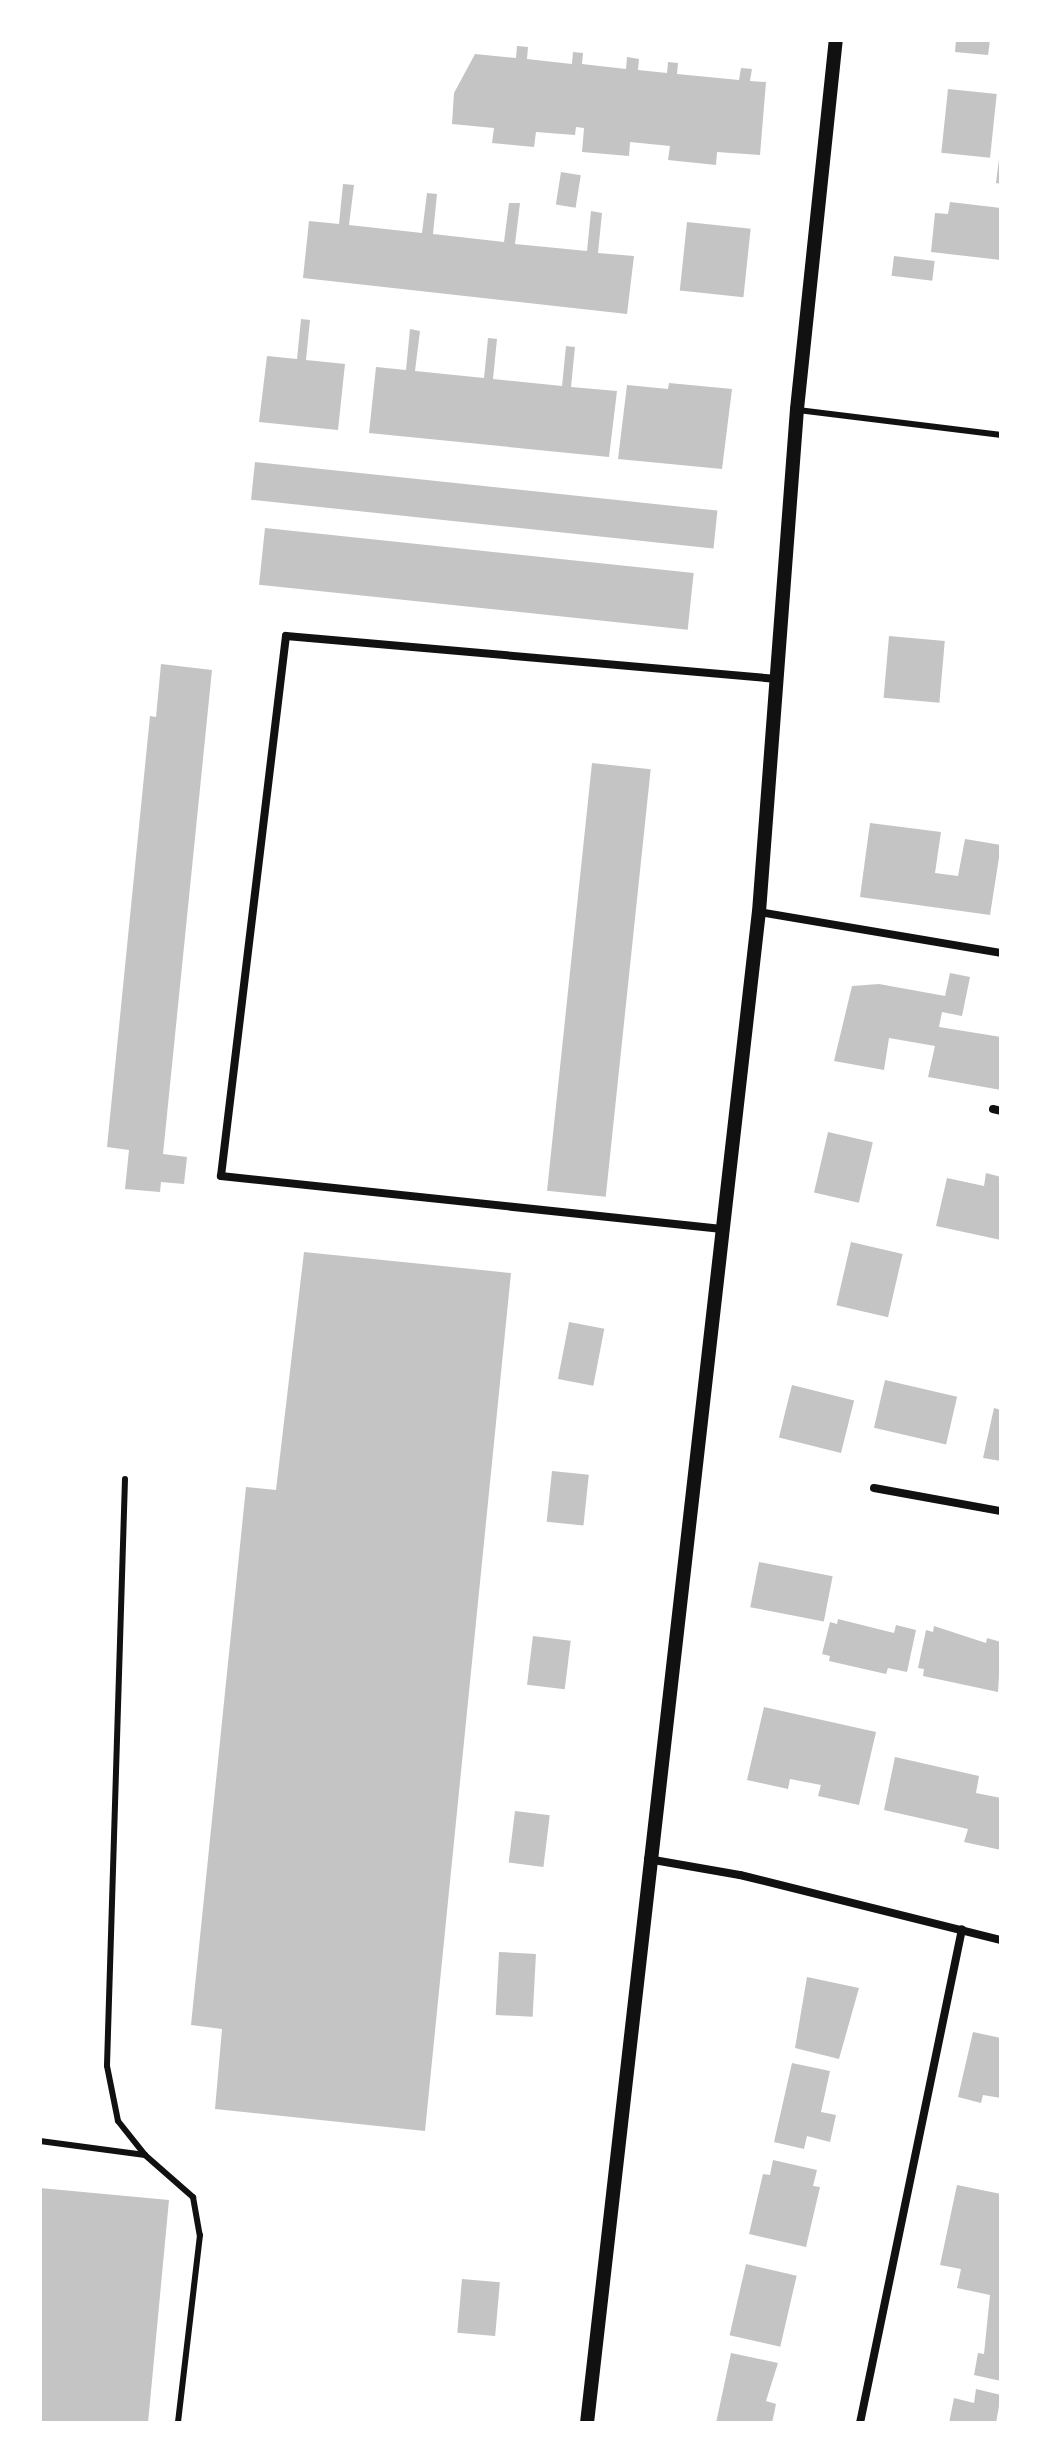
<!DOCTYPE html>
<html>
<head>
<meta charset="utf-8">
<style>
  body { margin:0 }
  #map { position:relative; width:1041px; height:2463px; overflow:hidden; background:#fff; font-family:"PT Sans Narrow",sans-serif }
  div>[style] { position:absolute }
  .building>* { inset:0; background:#c4c4c4; transform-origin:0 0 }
  .service>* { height:6px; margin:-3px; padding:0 3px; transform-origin:3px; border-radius:3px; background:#111 }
  .minor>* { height:8px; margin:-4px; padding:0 4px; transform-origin:4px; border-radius:4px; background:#111 }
  .tertiary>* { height:14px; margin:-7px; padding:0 7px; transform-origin:7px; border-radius:7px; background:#111 }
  span { translate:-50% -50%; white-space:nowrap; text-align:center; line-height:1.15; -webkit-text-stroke:7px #fff; paint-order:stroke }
  .frame { position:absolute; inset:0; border:42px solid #fff; pointer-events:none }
</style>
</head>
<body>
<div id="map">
  <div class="building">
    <div style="clip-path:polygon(956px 40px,990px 40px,988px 55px,955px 52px)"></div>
    <div style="clip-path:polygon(517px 46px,528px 47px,527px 59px,572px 64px,573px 52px,583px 53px,582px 64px,626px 69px,627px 57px,639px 59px,638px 70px,667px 73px,668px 62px,678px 63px,677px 74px,739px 80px,741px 68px,752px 69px,750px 81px,766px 82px,760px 155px,717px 152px,716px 165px,668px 160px,670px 146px,630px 142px,629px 156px,582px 152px,584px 128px,576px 127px,575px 135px,536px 132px,534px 147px,492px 143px,494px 128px,452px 124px,454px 93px,475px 54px,516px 58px)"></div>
    <div style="left:948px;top:89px;width:49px;height:64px;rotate:6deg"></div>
    <div style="clip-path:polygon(999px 159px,1001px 159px,1001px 184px,996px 183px)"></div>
    <div style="left:561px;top:172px;width:20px;height:33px;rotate:9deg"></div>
    <div style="clip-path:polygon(343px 184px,354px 185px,349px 225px,422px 233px,427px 193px,437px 194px,433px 234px,504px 242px,509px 203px,520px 203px,515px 244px,587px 251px,591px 211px,602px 213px,598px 253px,634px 256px,627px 314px,303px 278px,309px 221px,339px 224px)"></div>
    <div style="clip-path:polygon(950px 202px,1001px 208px,1001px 260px,931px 252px,935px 213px,948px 214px)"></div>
    <div style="left:687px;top:222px;width:64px;height:69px;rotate:6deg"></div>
    <div style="left:894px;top:256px;width:41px;height:20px;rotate:7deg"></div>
    <div style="clip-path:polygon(301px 319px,310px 320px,306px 360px,345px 364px,338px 430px,259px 422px,267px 356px,297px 359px)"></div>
    <div style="clip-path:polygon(410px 329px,420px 331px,415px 371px,484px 378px,488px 338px,497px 339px,493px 379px,562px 386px,566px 346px,575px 347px,571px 387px,617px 391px,609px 457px,369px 433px,376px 367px,406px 370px)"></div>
    <div style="clip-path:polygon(669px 383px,732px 389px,722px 469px,618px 459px,627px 385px,668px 389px)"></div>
    <div style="left:255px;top:462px;width:465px;height:38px;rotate:6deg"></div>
    <div style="left:265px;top:528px;width:431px;height:57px;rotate:6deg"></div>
    <div style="left:889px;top:636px;width:56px;height:62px;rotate:5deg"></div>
    <div style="clip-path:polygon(161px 664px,212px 670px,163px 1154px,187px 1157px,184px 1184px,161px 1182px,160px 1192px,125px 1189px,129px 1150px,107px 1147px,150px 716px,156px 717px)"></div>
    <div style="left:592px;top:763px;width:59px;height:430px;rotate:6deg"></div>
    <div style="clip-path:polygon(870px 823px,941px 832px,935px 873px,958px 876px,965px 839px,1001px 845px,990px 915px,860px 897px)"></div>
    <div style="clip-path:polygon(950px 973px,970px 977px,962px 1016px,942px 1012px,939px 1027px,1001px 1037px,1001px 1090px,928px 1077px,935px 1046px,889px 1038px,884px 1070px,834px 1061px,852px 986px,879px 984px,945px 996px)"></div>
    <div style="left:828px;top:1132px;width:46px;height:62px;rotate:13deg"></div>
    <div style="clip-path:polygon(986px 1173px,1001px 1177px,1001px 1240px,936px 1226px,947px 1178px,984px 1186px)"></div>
    <div style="left:851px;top:1242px;width:53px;height:65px;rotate:13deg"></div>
    <div style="clip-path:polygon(304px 1252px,511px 1273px,425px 2131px,215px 2109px,222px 2029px,191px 2025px,246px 1487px,276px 1490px)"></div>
    <div style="left:569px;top:1322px;width:36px;height:58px;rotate:11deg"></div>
    <div style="left:885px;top:1380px;width:74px;height:49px;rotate:13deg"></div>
    <div style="left:792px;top:1385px;width:64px;height:54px;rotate:14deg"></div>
    <div style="clip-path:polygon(994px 1408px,1001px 1410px,1001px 1461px,983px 1458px)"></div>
    <div style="left:552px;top:1471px;width:37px;height:51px;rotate:6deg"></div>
    <div style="left:759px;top:1562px;width:75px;height:46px;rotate:11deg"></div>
    <div style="clip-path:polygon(838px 1619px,894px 1633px,896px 1625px,916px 1630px,907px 1672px,888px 1668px,886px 1674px,829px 1661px,830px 1656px,822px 1654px,830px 1622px,837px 1624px)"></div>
    <div style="clip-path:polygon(934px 1626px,986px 1643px,987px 1638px,1001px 1642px,998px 1692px,923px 1676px,924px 1669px,918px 1668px,926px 1630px,933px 1632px)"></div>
    <div style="left:533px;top:1636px;width:38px;height:49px;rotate:7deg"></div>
    <div style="clip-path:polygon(764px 1707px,876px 1732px,859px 1805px,818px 1796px,821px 1785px,790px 1779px,788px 1789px,747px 1780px)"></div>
    <div style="clip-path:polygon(895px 1757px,979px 1776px,976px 1793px,1001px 1798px,1001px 1850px,964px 1842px,968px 1829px,884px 1810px)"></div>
    <div style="left:515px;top:1811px;width:35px;height:52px;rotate:7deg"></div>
    <div style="left:499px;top:1952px;width:37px;height:63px;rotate:3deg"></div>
    <div style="clip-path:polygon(807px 1977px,859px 1988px,839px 2059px,795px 2048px)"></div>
    <div style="clip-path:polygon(973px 2032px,1001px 2038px,1001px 2098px,983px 2095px,981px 2103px,958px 2097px)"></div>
    <div style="clip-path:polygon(792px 2063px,830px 2071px,821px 2112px,836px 2115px,830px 2142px,807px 2136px,804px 2149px,774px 2142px)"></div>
    <div style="clip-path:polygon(773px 2160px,817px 2170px,813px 2186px,820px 2187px,806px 2247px,749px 2234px,763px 2174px,770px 2175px)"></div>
    <div style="clip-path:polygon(957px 2185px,1001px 2194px,1001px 2381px,974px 2375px,978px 2353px,984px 2354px,990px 2295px,957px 2288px,961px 2269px,940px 2265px)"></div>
    <div style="clip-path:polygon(40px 2188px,169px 2200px,148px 2423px,40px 2423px)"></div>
    <div style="left:746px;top:2264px;width:52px;height:73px;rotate:13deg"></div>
    <div style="left:462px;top:2279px;width:38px;height:54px;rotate:5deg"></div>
    <div style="clip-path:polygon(731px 2353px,778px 2363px,766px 2401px,776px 2404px,772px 2423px,716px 2423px)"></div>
    <div style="clip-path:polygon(976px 2389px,1001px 2395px,996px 2423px,949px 2423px,954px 2398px,974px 2403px)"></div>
  </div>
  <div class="service">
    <div style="left:798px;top:410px;width:205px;rotate:7deg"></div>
    <div style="left:125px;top:1479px;width:587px;rotate:91.76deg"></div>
    <div style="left:107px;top:2066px;width:56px;rotate:78.7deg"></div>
    <div style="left:118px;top:2121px;width:43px;rotate:51.5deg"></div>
    <div style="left:145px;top:2155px;width:64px;rotate:41.2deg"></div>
    <div style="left:193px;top:2197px;width:39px;rotate:80deg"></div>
    <div style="left:200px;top:2235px;width:189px;rotate:96.7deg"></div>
    <div style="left:40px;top:2141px;width:106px;rotate:7.6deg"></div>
  </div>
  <div class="minor">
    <div style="left:759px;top:912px;width:245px;rotate:9.6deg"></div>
    <div style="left:993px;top:1109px;width:8px;rotate:14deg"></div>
    <div style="left:722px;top:1229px;width:504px;rotate:-173.96deg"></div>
    <div style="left:221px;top:1176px;width:544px;rotate:-83.14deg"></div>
    <div style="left:286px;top:636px;width:490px;rotate:5deg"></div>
    <div style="left:874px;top:1488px;width:129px;rotate:10.3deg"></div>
    <div style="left:648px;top:1859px;width:93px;rotate:9.9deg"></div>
    <div style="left:740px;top:1875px;width:269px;rotate:14deg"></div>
    <div style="left:860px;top:2423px;width:504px;rotate:-78.33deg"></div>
  </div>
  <div class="tertiary">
    <div style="left:587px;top:2423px;width:1521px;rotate:-83.51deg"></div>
    <div style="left:759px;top:912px;width:504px;rotate:-85.68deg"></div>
    <div style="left:797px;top:409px;width:371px;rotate:-84deg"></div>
  </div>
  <div class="frame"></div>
</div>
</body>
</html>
